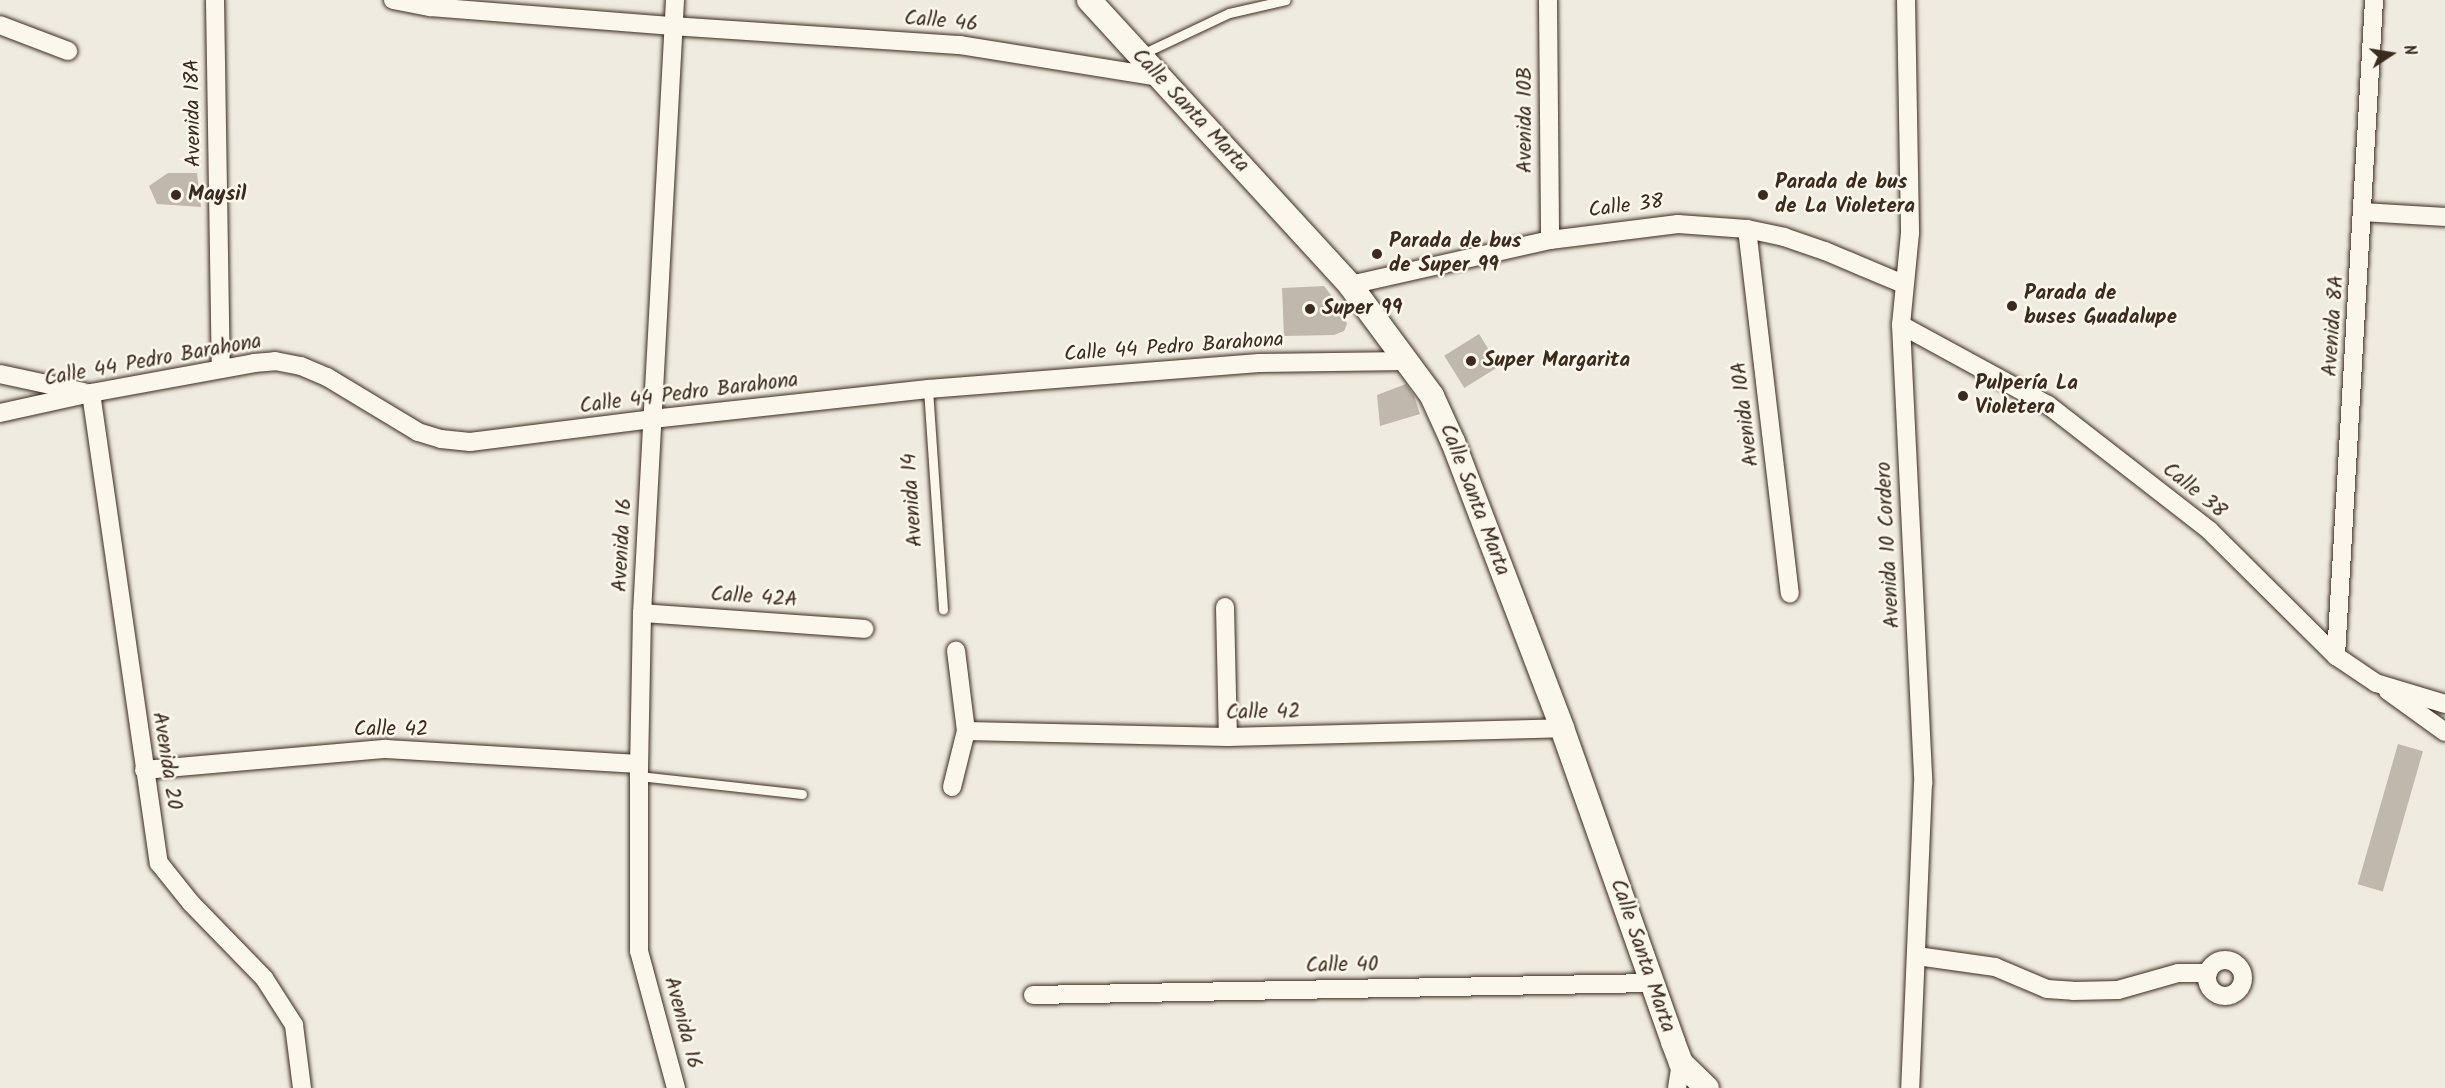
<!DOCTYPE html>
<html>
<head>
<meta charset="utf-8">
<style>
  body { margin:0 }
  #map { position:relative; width:2445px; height:1088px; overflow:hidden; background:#f0ebe0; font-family:Kalam,sans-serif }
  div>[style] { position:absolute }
  .building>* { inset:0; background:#c0b8ad; transform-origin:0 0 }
  .roads { filter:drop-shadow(0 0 2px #3b2a1e) drop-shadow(0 0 2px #3b2a1e) }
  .service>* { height:9px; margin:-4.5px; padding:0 4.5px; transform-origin:4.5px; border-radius:4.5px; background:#fbf7ec }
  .minor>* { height:18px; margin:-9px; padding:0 9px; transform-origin:9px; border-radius:9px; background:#fbf7ec }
  .minor>.ring { margin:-9px; padding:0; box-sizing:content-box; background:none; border:18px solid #fbf7ec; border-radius:50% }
  .tertiary>* { height:24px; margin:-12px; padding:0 12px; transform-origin:12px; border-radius:12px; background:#fbf7ec }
  .dots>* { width:16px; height:16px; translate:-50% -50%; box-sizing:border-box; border:3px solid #fbf7ec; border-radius:50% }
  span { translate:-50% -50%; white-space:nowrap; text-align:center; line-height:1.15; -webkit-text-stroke:5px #fbf7ec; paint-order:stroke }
  .street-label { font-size:21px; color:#3b2a1e }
  .poi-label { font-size:21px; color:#3b2a1e; font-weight:700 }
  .left { translate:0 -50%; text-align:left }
  .north { position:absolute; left:2361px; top:24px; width:60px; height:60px; -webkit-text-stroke:4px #fbf7ec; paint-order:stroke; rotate:78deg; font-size:16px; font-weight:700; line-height:24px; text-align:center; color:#3b2a1e }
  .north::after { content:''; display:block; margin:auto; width:21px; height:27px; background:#3b2a1e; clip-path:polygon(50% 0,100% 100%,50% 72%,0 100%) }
</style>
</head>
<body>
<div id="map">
  <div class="building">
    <div style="clip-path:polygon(168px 173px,197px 173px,201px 207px,157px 204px,149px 186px)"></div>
    <div style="clip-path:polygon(1324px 286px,1338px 304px,1338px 315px,1344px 315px,1347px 324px,1344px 331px,1334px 335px,1284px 336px,1282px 288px)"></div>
    <div style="left:1479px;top:334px;width:38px;height:41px;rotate:58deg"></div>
    <div style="clip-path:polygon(1406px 384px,1414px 396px,1420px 414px,1380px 426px,1377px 395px)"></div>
    <div style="left:2398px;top:744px;width:26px;height:146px;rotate:16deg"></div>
  </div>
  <div class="roads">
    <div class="service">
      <div style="left:1140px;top:55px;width:98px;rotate:-25.3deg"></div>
      <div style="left:1229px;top:13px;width:58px;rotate:-12.8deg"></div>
      <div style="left:928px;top:389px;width:221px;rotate:86.1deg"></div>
      <div style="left:639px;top:776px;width:164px;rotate:6.3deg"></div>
    </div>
    <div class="minor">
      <div style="left:215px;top:0;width:369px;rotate:89.1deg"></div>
      <div style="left:393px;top:0;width:38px;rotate:11deg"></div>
      <div style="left:430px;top:7px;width:244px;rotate:4.5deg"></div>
      <div style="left:673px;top:26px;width:288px;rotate:3.8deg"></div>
      <div style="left:960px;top:45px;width:203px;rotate:9.1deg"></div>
      <div style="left:675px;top:0;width:614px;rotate:93.08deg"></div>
      <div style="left:642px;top:613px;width:163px;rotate:91.1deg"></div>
      <div style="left:639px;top:776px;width:175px;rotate:90deg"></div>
      <div style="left:639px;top:951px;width:142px;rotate:74.9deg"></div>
      <div style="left:1548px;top:0;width:240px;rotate:89.5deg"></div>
      <div style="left:1906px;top:0;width:233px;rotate:89deg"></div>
      <div style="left:1910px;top:233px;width:92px;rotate:95.6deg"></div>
      <div style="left:1901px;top:325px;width:459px;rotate:87.2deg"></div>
      <div style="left:1923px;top:783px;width:305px;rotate:92.4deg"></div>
      <div style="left:0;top:25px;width:73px;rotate:20.9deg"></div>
      <div style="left:2363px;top:212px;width:82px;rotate:3.5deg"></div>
      <div style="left:1747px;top:229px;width:367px;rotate:83.3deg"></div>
      <div style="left:1350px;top:285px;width:205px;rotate:-12.7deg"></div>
      <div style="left:1550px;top:240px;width:129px;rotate:-7.1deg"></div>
      <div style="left:1678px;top:224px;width:69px;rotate:4.1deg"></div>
      <div style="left:1747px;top:229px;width:38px;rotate:12deg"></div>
      <div style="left:1784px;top:237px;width:43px;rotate:18.9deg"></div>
      <div style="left:1825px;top:251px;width:85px;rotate:22.9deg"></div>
      <div style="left:1901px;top:325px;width:167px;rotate:28.6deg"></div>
      <div style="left:2048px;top:405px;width:204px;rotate:37.8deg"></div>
      <div style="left:2209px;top:530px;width:179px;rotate:44.8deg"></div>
      <div style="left:2336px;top:656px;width:48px;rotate:34deg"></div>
      <div style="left:2376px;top:683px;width:72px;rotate:16.9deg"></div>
      <div style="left:0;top:374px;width:85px;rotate:12.2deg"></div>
      <div style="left:91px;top:393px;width:475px;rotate:81.8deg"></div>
      <div style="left:159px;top:863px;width:51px;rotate:51.3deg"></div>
      <div style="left:191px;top:903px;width:105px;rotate:45.8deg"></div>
      <div style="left:264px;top:978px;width:56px;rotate:57.4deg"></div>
      <div style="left:294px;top:1025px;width:64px;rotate:82.8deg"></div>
      <div style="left:0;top:413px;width:93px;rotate:-12.4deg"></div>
      <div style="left:91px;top:393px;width:166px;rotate:-10.4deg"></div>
      <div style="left:254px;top:363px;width:21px;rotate:-5deg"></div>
      <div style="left:275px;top:361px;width:26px;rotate:11deg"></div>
      <div style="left:301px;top:366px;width:28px;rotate:23deg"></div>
      <div style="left:327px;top:377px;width:106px;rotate:31.1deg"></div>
      <div style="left:418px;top:432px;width:24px;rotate:17deg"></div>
      <div style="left:441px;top:439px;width:29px;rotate:6deg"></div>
      <div style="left:470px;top:442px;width:183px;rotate:-7.2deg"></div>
      <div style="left:652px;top:419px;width:278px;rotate:-6.2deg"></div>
      <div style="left:928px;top:389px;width:332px;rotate:-4.5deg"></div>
      <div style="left:1259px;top:363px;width:148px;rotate:-0.8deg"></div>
      <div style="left:1225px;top:607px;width:130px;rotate:88.7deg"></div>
      <div style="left:642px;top:613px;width:223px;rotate:4.1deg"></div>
      <div style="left:2336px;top:656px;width:657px;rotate:-86.68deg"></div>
      <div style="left:2388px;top:691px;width:70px;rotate:35.7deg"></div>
      <div style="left:966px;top:731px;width:262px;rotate:1.3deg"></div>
      <div style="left:1228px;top:737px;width:334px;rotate:-1.5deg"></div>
      <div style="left:144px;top:770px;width:243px;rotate:-5deg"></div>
      <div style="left:386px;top:749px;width:253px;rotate:3.4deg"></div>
      <div style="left:952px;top:787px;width:58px;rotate:-76deg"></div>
      <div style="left:966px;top:731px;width:81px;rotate:-97.1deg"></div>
      <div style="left:1917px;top:956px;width:79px;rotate:8deg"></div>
      <div style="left:1995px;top:967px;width:56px;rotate:22.9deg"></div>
      <div style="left:2047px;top:989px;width:26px;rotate:4deg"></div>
      <div style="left:2073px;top:991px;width:45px;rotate:-1.3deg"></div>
      <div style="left:2118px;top:990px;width:62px;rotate:-15.8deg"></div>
      <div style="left:2178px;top:973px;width:30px"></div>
      <div class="ring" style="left:2207px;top:960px;width:18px;height:18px"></div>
      <div style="left:1033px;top:995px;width:618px;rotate:-1.11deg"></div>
      <div style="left:1677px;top:1088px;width:25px;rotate:-81deg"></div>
    </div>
    <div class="tertiary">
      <div style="left:1089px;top:0;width:386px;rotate:47.5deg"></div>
      <div style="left:1350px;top:285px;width:138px;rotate:53.5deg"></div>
      <div style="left:1432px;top:396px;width:51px;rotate:65.5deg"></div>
      <div style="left:1453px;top:442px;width:306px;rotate:69.1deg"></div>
      <div style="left:1562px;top:728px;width:333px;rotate:70.5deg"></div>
      <div style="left:1673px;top:1042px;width:22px;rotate:69deg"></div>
      <div style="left:1681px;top:1063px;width:36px;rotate:44deg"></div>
    </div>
  </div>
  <div class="dots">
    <div style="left:176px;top:195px;background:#3b2a1e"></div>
    <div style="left:1763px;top:195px;background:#3b2a1e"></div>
    <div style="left:1377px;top:254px;background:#3b2a1e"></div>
    <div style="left:2012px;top:306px;background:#3b2a1e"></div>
    <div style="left:1310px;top:309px;background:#3b2a1e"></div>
    <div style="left:1471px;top:361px;background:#3b2a1e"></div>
    <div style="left:1963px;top:396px;background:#3b2a1e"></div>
  </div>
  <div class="street-label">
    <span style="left:941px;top:22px;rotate:5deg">Calle 46</span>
    <span style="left:1190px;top:111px;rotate:47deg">Calle Santa Marta</span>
    <span style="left:194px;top:113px;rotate:-91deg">Avenida 18A</span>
    <span style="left:1526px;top:120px;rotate:-90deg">Avenida 10B</span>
    <span style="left:1626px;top:207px;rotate:-7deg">Calle 38</span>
    <span style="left:2334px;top:326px;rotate:-86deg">Avenida 8A</span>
    <span style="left:1174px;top:348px;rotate:-4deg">Calle 44 Pedro Barahona</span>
    <span style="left:153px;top:361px;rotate:-10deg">Calle 44 Pedro Barahona</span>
    <span style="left:689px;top:394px;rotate:-7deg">Calle 44 Pedro Barahona</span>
    <span style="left:1746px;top:414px;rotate:-97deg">Avenida 10A</span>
    <span style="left:2194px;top:491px;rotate:39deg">Calle 38</span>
    <span style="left:913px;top:500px;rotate:-94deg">Avenida 14</span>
    <span style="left:1474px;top:500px;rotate:69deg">Calle Santa Marta</span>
    <span style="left:623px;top:545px;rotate:-87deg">Avenida 16</span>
    <span style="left:1889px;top:545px;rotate:-93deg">Avenida 10 Cordero</span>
    <span style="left:754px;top:598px;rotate:4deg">Calle 42A</span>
    <span style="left:1263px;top:713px;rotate:-1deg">Calle 42</span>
    <span style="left:391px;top:730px">Calle 42</span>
    <span style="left:166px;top:761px;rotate:81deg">Avenida 20</span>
    <span style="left:1642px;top:956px;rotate:71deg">Calle Santa Marta</span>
    <span style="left:1342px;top:966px;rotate:-1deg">Calle 40</span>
    <span style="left:682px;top:1023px;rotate:75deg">Avenida 16</span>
  </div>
  <div class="poi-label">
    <span class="left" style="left:1775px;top:195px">Parada de bus<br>de La Violetera</span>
    <span class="left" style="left:188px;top:195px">Maysil</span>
    <span class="left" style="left:1389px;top:254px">Parada de bus<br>de Super 99</span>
    <span class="left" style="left:2024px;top:306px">Parada de<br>buses Guadalupe</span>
    <span class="left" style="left:1322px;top:309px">Super 99</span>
    <span class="left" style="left:1483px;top:361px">Super Margarita</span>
    <span class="left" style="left:1975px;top:396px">Pulpería La<br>Violetera</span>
  </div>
  <div class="north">N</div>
</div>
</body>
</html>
